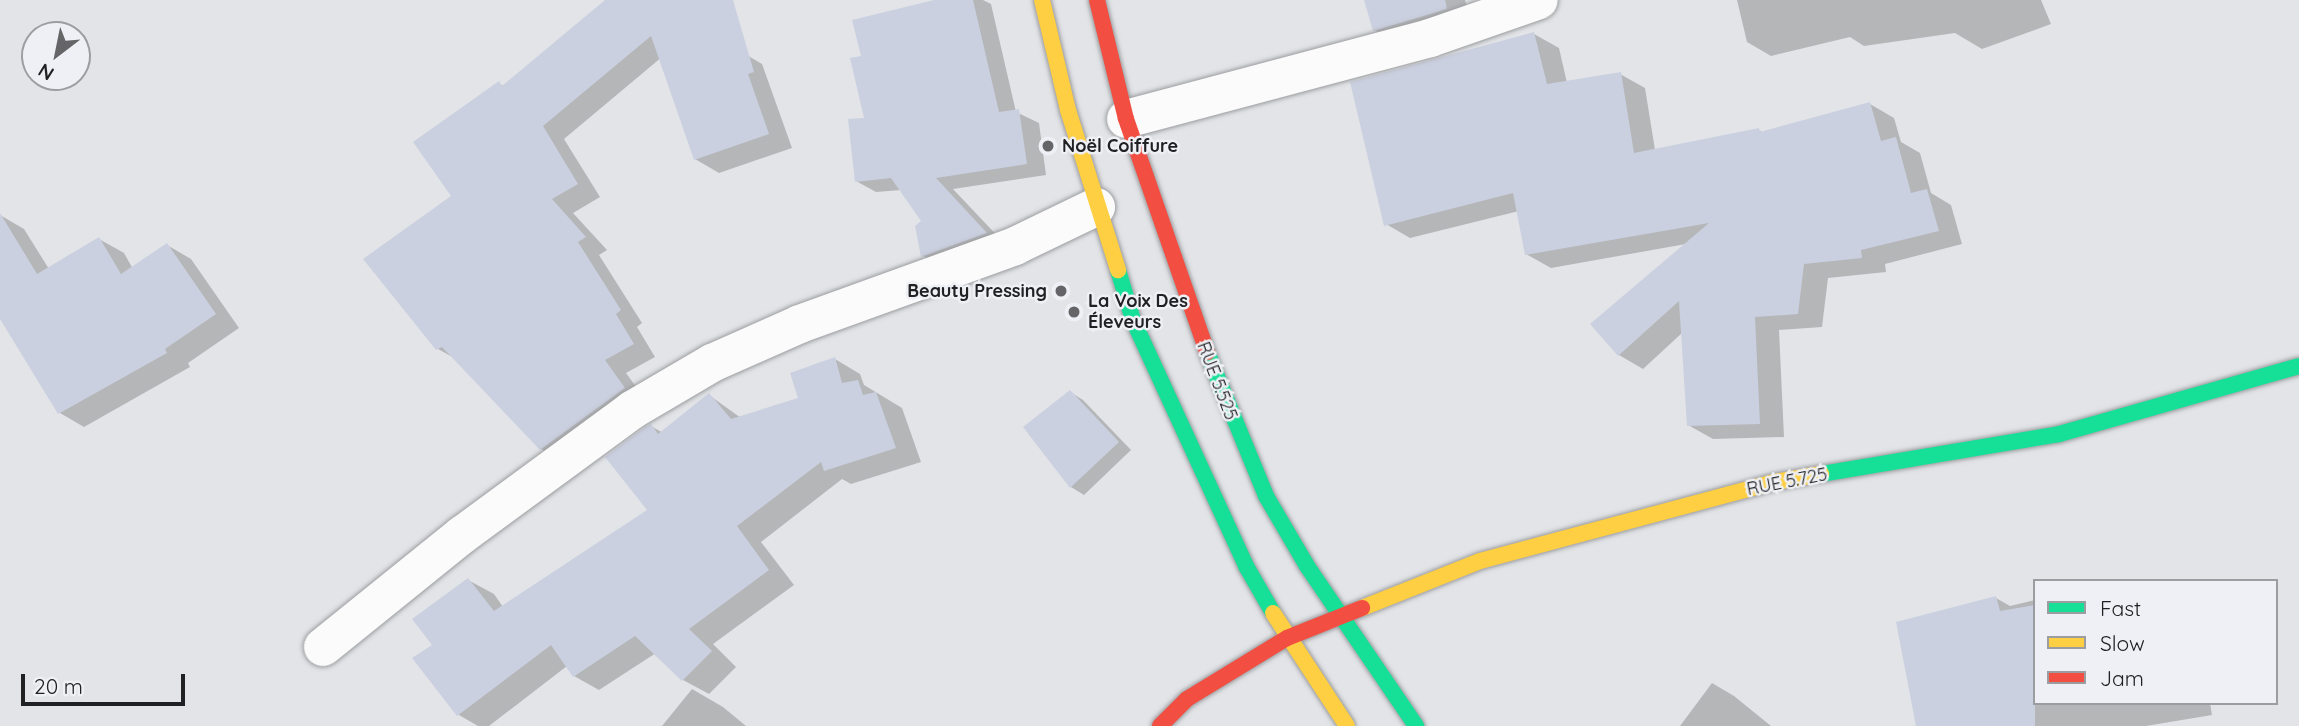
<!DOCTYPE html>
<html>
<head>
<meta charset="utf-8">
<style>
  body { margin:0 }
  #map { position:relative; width:2299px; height:726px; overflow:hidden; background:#e2e4e7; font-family:Quicksand,sans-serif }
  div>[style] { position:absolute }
  .shadow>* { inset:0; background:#0003 }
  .building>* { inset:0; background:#cbd0e0 }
  .roads { filter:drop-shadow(0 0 2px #9c9da0) drop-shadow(0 0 2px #9c9da0) }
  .street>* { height:38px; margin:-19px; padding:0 19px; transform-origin:19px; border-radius:19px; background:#fbfbfb }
  .fast>* { height:16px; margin:-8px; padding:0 8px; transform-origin:8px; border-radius:8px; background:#16e098 }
  .slow>* { height:16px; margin:-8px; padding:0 8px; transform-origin:8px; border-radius:8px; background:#ffcf43 }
  .jam>* { height:16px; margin:-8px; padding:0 8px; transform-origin:8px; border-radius:8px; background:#f24e42 }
  .dots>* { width:19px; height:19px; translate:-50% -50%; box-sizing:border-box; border:4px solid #eef0f5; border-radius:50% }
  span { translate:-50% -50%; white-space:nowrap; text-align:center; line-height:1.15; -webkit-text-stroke:5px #eef0f5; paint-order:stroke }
  .poi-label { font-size:18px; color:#212123; font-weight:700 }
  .left { translate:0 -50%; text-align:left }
  .right { translate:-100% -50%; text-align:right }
  .street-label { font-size:18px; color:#212123 }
  .legend { position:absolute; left:2033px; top:579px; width:245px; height:126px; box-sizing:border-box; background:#eef0f5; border:2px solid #9c9da1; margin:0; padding:9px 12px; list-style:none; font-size:21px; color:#212123 }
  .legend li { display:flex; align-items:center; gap:14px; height:35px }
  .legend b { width:35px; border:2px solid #9c9da1 }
  .north { position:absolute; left:21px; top:21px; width:70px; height:70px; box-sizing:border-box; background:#eef0f5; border:2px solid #9c9da1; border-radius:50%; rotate:212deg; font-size:19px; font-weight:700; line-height:28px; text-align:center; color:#212123 }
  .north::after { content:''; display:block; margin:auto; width:24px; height:32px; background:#656568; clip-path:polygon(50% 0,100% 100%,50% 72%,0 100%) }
  .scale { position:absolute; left:21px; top:674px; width:164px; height:32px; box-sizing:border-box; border:4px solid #212123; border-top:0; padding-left:9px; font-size:21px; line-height:24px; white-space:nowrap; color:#212123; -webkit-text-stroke:5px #eef0f5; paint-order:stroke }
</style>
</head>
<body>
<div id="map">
  <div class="shadow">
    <div style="clip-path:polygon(608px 0,730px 0,564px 139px,600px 197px,573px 213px,607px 250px,599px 255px,642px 323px,637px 327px,655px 357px,626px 373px,647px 402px,564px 462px,541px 449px,456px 359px,438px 349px,454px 197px,499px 84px,504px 86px)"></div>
    <div style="clip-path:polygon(942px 0,983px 0,991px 4px,1016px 112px,1039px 123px,1046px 175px,953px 189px,1005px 244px,943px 267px,923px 256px,923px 222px,901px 190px,876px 192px,856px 181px,866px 119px,863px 57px)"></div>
    <div style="clip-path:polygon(1366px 0,1465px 0,1471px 22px,1398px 43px,1374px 30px)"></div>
    <div style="clip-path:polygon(1737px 0,2041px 0,2051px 24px,1982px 49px,1955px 33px,1864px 46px,1850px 37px,1771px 56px,1747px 42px)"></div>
    <div style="clip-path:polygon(1534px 34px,1559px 48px,1567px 83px,1620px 74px,1645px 88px,1655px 150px,1758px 130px,1764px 133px,1870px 104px,1894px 118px,1901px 142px,1920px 153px,1931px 193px,1951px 205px,1962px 244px,1885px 264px,1886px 272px,1828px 278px,1822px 327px,1779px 330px,1784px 437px,1713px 439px,1688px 425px,1682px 333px,1643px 369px,1619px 355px,1592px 324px,1686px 244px,1551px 268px,1526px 254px,1519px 211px,1410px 238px,1386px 224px)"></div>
    <div style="clip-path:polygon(738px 50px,762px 64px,792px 148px,719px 173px,695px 159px)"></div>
    <div style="clip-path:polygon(0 215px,24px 229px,49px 269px,99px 239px,124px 253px,133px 269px,167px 245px,191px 259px,239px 328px,188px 363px,190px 367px,84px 427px,60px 413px,0 316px)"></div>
    <div style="clip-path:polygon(835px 359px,860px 374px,864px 385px,902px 408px,921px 462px,851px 484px,842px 479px,761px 542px,794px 585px,713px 644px,736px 667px,709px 694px,683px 680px,656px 653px,599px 690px,574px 676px,567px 666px,489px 726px,478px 726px,459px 715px,434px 646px,468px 580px,494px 594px,503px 607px,649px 510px,651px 426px,663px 433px,709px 395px,741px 418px,800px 399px)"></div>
    <div style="clip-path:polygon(1070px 392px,1083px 400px,1131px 450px,1084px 495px,1071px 487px,1025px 427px)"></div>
    <div style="clip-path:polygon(1996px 598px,2010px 606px,2035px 600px,2035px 703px,2210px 703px,2212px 715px,2146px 726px,1918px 726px)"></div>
    <div style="clip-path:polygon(1712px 683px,1734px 696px,1771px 726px,1680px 726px)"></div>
    <div style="clip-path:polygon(692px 689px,723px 707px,746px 726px,662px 726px)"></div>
  </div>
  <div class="building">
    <div style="clip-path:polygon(605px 0,733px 0,754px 72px,748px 74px,769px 134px,694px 160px,651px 36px,543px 126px,578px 184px,552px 199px,586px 237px,578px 242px,621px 310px,616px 314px,634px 344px,605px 360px,625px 388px,540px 450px,442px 347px,436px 350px,363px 259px,451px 196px,413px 142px,499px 81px,502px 86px)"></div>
    <div style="clip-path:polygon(934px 0,973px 0,999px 112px,1019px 109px,1027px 164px,936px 178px,987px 233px,921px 257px,915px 226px,921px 221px,891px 178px,855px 182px,848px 119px,864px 118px,850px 58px,861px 56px,852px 20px)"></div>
    <div style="clip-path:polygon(1364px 0,1445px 0,1447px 9px,1373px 31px)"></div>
    <div style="clip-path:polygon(1534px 32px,1547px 84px,1621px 72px,1634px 153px,1759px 128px,1760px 132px,1870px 102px,1881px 141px,1896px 137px,1911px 193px,1927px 189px,1939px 231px,1861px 250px,1862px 258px,1804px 264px,1798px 314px,1755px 317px,1760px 424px,1687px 426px,1679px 301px,1618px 356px,1590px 324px,1709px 223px,1525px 255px,1513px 193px,1384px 226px,1350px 82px)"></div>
    <div style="clip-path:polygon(0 213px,37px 274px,99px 237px,121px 274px,167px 243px,216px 314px,165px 349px,167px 353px,58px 414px,0 319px)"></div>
    <div style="clip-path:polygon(835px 357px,842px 383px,858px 380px,863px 395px,876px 392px,896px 448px,824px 471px,821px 462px,737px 526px,769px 570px,689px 629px,712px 651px,682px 681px,635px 636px,573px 677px,551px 645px,457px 716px,412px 658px,432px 645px,412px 619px,468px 578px,494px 611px,647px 510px,605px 457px,644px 428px,651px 424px,658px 434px,709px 393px,731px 419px,798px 398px,790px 373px)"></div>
    <div style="clip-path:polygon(1070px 390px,1119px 442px,1070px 488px,1023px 427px)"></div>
    <div style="clip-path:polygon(1996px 596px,2000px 611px,2035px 605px,2035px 726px,1916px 726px,1896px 622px)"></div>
  </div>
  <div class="roads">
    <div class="street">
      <div style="left:1126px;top:119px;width:315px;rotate:-14.9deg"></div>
      <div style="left:1430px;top:38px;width:115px;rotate:-19.2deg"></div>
      <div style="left:323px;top:647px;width:179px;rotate:-38.9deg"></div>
      <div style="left:462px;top:535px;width:211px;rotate:-36.3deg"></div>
      <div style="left:632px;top:410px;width:93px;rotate:-30.4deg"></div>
      <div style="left:712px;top:363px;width:96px;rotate:-23.9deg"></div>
      <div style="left:800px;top:324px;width:229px;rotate:-19.9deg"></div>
      <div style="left:1015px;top:246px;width:90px;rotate:-25.7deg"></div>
    </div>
    <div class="fast">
      <div style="left:1118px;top:270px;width:52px;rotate:73.3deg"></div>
      <div style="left:1133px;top:320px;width:271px;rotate:65.3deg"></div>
      <div style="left:1246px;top:566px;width:54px;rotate:60.1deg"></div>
      <div style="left:1207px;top:352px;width:156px;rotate:67.7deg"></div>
      <div style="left:1266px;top:496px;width:81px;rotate:59.6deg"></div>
      <div style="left:1307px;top:566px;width:194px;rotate:55.7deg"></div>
      <div style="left:1821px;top:474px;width:241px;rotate:-9.5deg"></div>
      <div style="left:2059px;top:434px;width:249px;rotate:-15.8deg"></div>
    </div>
    <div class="slow">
      <div style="left:1042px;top:0;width:113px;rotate:76.7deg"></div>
      <div style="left:1068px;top:110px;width:168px;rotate:72.6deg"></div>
      <div style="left:1362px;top:608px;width:127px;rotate:-21.7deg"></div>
      <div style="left:1480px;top:561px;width:305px;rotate:-15deg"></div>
      <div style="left:1775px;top:482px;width:47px;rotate:-9.9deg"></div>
      <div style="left:1273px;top:613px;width:135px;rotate:56.8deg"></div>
    </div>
    <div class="jam">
      <div style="left:1097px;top:0;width:122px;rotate:76.3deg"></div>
      <div style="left:1126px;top:119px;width:247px;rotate:70.8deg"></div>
      <div style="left:1160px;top:726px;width:38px;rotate:-45deg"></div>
      <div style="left:1187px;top:699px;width:117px;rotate:-31.4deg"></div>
      <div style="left:1287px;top:638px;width:81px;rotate:-21.8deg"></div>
    </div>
  </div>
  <div class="dots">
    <div style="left:1048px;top:146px;background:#656568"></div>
    <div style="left:1061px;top:291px;background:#656568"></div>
    <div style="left:1074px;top:312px;background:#656568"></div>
  </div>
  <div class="poi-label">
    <span class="left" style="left:1062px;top:146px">Noël Coiffure</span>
    <span class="right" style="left:1047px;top:291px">Beauty Pressing</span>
    <span class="left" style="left:1088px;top:312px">La Voix Des<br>Éleveurs</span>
  </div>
  <div class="street-label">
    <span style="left:1217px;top:381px;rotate:69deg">RUE 5.525</span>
    <span style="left:1787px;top:482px;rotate:-11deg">RUE 5.725</span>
  </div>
  <ul class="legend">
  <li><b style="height:9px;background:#16e098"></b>Fast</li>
  <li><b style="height:9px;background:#ffcf43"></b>Slow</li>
  <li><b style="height:9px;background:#f24e42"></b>Jam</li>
  </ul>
  <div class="north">N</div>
  <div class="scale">20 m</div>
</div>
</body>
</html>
